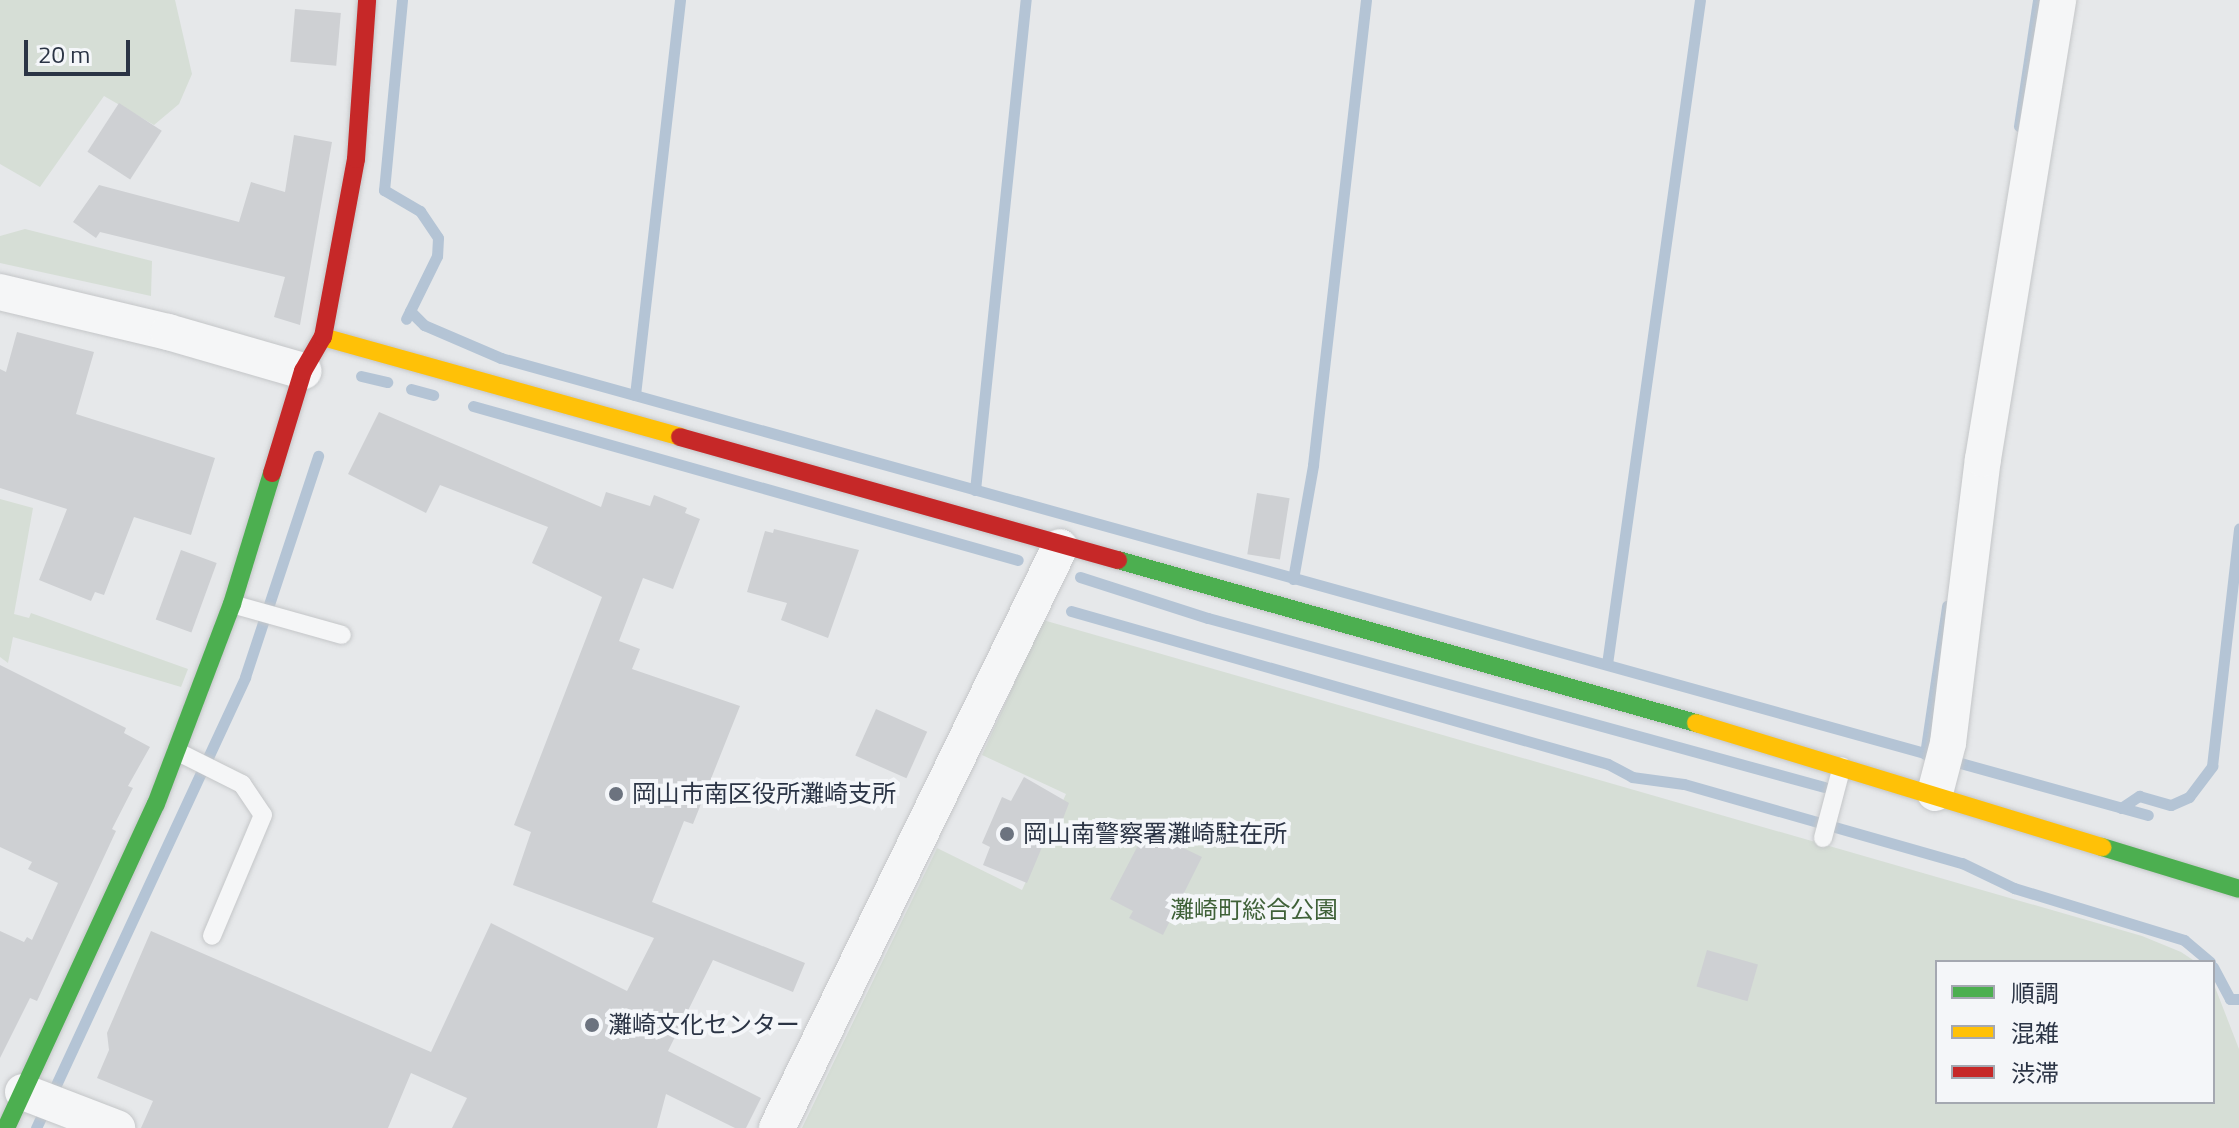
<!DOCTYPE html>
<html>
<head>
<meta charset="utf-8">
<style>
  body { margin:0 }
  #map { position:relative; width:2239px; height:1128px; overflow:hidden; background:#e6e8ea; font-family:"Titillium Web","Noto Sans JP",sans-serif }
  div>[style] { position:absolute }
  .green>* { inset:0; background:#d6ded6 }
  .stream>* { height:11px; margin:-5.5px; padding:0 5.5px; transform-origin:5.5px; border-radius:5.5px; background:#b4c4d5 }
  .building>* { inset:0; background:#ced0d3; transform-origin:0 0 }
  .roads { filter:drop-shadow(0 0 2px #c4c6c8) drop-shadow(0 0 2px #c4c6c8) }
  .lane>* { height:18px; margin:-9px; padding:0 9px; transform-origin:9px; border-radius:9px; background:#f5f6f7 }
  .street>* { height:36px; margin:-18px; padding:0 18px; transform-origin:18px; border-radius:18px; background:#f5f6f7 }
  .fast>* { height:18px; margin:-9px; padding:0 9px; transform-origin:9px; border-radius:9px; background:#4caf50 }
  .slow>* { height:18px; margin:-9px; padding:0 9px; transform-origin:9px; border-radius:9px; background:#ffc107 }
  .jam>* { height:18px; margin:-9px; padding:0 9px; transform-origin:9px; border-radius:9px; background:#c62828 }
  .dots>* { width:22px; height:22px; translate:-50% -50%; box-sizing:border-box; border:4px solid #f4f6f9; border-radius:50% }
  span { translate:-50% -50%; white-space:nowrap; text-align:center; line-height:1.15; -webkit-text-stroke:8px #f4f6f9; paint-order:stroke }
  .poi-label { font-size:24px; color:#2b3445 }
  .left { translate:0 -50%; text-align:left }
  .park-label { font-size:24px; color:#3f6138 }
  .legend { position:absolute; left:1935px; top:960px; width:280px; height:144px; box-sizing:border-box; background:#f4f6f9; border:2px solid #a4a8b1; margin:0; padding:10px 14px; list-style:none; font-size:24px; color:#2b3445 }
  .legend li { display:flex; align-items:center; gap:16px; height:40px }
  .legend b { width:40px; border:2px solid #a4a8b1 }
  .scale { position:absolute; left:24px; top:40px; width:106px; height:36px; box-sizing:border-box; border:4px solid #2b3445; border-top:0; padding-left:10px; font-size:24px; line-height:28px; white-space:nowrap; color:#2b3445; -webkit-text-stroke:6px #f4f6f9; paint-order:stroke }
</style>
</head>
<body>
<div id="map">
  <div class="green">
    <div style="clip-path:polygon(0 0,175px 0,192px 74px,179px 104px,154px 125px,104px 96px,40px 187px,0 164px)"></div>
    <div style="clip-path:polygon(25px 229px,152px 261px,151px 296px,0 263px,0 236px)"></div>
    <div style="clip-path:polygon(0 499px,33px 508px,14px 614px,29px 618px,31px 613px,188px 669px,181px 687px,13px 637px,8px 663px,0 657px)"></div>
    <div style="clip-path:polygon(1043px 620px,2142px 936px,2181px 952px,2196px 962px,1937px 962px,1937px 1102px,2213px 1102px,2213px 982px,2239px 1049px,2239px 1128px,802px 1128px,937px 848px,1022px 890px,1066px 794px,982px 755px)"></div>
  </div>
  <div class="stream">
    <div style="left:402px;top:0;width:191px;rotate:95.4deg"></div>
    <div style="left:384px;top:190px;width:42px;rotate:30.3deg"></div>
    <div style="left:420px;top:211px;width:32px;rotate:56deg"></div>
    <div style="left:438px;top:238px;width:18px;rotate:93deg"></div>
    <div style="left:437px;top:256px;width:70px;rotate:116.2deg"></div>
    <div style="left:2019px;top:126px;width:127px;rotate:-81.4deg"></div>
    <div style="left:410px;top:311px;width:20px;rotate:45deg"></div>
    <div style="left:424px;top:325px;width:84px;rotate:23.2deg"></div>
    <div style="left:501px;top:358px;width:1709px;rotate:15.51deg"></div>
    <div style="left:361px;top:376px;width:27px;rotate:13deg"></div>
    <div style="left:411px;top:389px;width:23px;rotate:15deg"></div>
    <div style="left:635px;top:395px;width:398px;rotate:-83.5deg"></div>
    <div style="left:473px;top:406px;width:566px;rotate:15.78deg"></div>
    <div style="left:975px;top:490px;width:493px;rotate:-84.1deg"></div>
    <div style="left:1080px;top:577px;width:134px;rotate:17.8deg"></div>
    <div style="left:1208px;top:618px;width:639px;rotate:15.34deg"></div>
    <div style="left:1293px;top:579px;width:116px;rotate:-80deg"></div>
    <div style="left:1313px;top:465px;width:468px;rotate:-83.5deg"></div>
    <div style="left:1071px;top:611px;width:558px;rotate:15.9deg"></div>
    <div style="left:1608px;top:764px;width:27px;rotate:28deg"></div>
    <div style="left:1632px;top:777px;width:52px;rotate:7.7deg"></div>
    <div style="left:1684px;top:784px;width:289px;rotate:15.9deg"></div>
    <div style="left:1962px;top:863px;width:58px;rotate:25.7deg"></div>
    <div style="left:2014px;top:888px;width:178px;rotate:17deg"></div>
    <div style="left:2184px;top:940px;width:34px;rotate:40deg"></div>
    <div style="left:1607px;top:664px;width:670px;rotate:-82.03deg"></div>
    <div style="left:1925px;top:754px;width:150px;rotate:-81.5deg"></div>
    <div style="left:2121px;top:808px;width:22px;rotate:-34deg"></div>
    <div style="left:2139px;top:796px;width:33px;rotate:16deg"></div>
    <div style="left:2171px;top:805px;width:20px;rotate:-24deg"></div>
    <div style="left:2189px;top:797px;width:39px;rotate:-53deg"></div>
    <div style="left:2212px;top:766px;width:239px;rotate:-83.5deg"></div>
    <div style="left:2213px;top:967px;width:36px;rotate:62deg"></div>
    <div style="left:2230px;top:999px;width:9px"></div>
    <div style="left:36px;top:1128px;width:497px;rotate:-65.1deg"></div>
    <div style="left:245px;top:677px;width:233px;rotate:-71.7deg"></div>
  </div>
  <div class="building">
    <div style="left:295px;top:9px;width:46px;height:53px;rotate:5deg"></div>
    <div style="left:119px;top:103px;width:51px;height:58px;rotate:33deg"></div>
    <div style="clip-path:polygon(294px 135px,332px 142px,300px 325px,274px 317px,285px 277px,100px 232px,96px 238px,73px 222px,99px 185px,239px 222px,251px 182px,285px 192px)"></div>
    <div style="clip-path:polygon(17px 332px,94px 352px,76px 414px,215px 458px,191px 535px,134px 517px,104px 595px,95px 592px,91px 601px,39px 580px,67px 509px,0 488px,0 369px,6px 372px)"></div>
    <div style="clip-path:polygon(379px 412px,601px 507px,606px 492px,650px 506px,654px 495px,687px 508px,685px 513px,700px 519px,673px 589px,643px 578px,619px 641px,640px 649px,632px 669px,740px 706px,693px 824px,684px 821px,652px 902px,805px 963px,793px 992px,713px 960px,668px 1051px,761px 1098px,746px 1128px,735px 1128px,666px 1094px,657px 1128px,452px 1128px,467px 1098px,411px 1073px,388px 1128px,141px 1128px,153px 1101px,97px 1078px,109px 1050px,107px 1033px,151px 931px,431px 1052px,491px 923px,627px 991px,654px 938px,513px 885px,531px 832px,514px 825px,602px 597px,532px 563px,548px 527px,440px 485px,426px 513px,348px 474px)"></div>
    <div style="left:1257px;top:493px;width:33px;height:62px;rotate:9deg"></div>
    <div style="clip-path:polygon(774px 529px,859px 550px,828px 638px,781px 620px,787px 603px,747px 592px,765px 531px,773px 533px)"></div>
    <div style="left:181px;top:550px;width:38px;height:74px;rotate:20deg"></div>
    <div style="clip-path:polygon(0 665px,126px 728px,124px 733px,150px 747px,128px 786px,133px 788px,112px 829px,116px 831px,37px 1001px,30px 998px,0 1058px,0 931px,24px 942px,27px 937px,32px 940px,58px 883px,28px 869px,32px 862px,0 847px)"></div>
    <div style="left:876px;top:709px;width:56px;height:51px;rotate:24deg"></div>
    <div style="clip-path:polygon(1024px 777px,1069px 803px,1058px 832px,1050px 828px,1027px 883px,983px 865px,990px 847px,982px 843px,1002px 797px,1011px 801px)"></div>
    <div style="clip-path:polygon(1146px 830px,1202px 857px,1163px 935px,1129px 918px,1133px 911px,1110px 899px)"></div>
    <div style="left:1707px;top:950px;width:53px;height:38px;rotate:16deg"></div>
  </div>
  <div class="roads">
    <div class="lane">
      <div style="left:232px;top:604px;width:114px;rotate:15.7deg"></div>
      <div style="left:176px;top:751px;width:74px;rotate:26.6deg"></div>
      <div style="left:242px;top:784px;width:37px;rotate:56deg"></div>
      <div style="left:263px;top:815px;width:131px;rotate:112.9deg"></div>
      <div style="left:1823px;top:838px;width:74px;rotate:-75.2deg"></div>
    </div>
    <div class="street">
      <div style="left:0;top:292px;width:173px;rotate:13.4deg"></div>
      <div style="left:168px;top:332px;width:141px;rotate:16.1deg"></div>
      <div style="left:1935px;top:793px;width:52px;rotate:-75.4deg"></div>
      <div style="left:1948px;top:743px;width:286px;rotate:-83deg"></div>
      <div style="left:1983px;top:459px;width:465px;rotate:-80.7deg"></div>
      <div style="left:23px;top:1092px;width:101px;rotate:21deg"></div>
      <div style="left:777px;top:1128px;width:646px;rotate:-64.03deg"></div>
    </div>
    <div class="fast">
      <div style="left:1118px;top:560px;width:601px;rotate:15.75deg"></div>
      <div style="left:2102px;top:847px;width:143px;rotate:17deg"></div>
      <div style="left:6px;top:1128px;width:357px;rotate:-65.2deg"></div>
      <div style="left:156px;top:804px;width:214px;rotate:-69.2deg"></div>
      <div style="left:232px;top:604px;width:137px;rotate:-73deg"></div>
    </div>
    <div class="slow">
      <div style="left:323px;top:337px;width:371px;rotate:15.6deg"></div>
      <div style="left:1696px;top:723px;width:425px;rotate:17deg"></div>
    </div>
    <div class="jam">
      <div style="left:680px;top:437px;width:455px;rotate:15.7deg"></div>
      <div style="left:272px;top:473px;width:107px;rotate:-73.1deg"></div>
      <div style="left:303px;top:371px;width:39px;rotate:-60deg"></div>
      <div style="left:323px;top:337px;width:181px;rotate:-79.5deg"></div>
      <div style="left:356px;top:159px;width:159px;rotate:-86deg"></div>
    </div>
  </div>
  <div class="dots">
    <div style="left:616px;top:794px;background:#6c737f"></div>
    <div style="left:1007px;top:834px;background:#6c737f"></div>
    <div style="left:592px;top:1025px;background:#6c737f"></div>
  </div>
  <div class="poi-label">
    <span class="left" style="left:632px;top:794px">岡山市南区役所灘崎支所</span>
    <span class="left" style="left:1023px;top:834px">岡山南警察署灘崎駐在所</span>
    <span class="left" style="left:608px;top:1025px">灘崎文化センター</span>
  </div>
  <div class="park-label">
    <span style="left:1254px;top:910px">灘崎町総合公園</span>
  </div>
  <ul class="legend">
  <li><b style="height:10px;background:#4caf50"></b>順調</li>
  <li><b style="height:10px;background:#ffc107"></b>混雑</li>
  <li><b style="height:10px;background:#c62828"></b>渋滞</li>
  </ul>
  <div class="scale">20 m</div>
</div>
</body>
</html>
